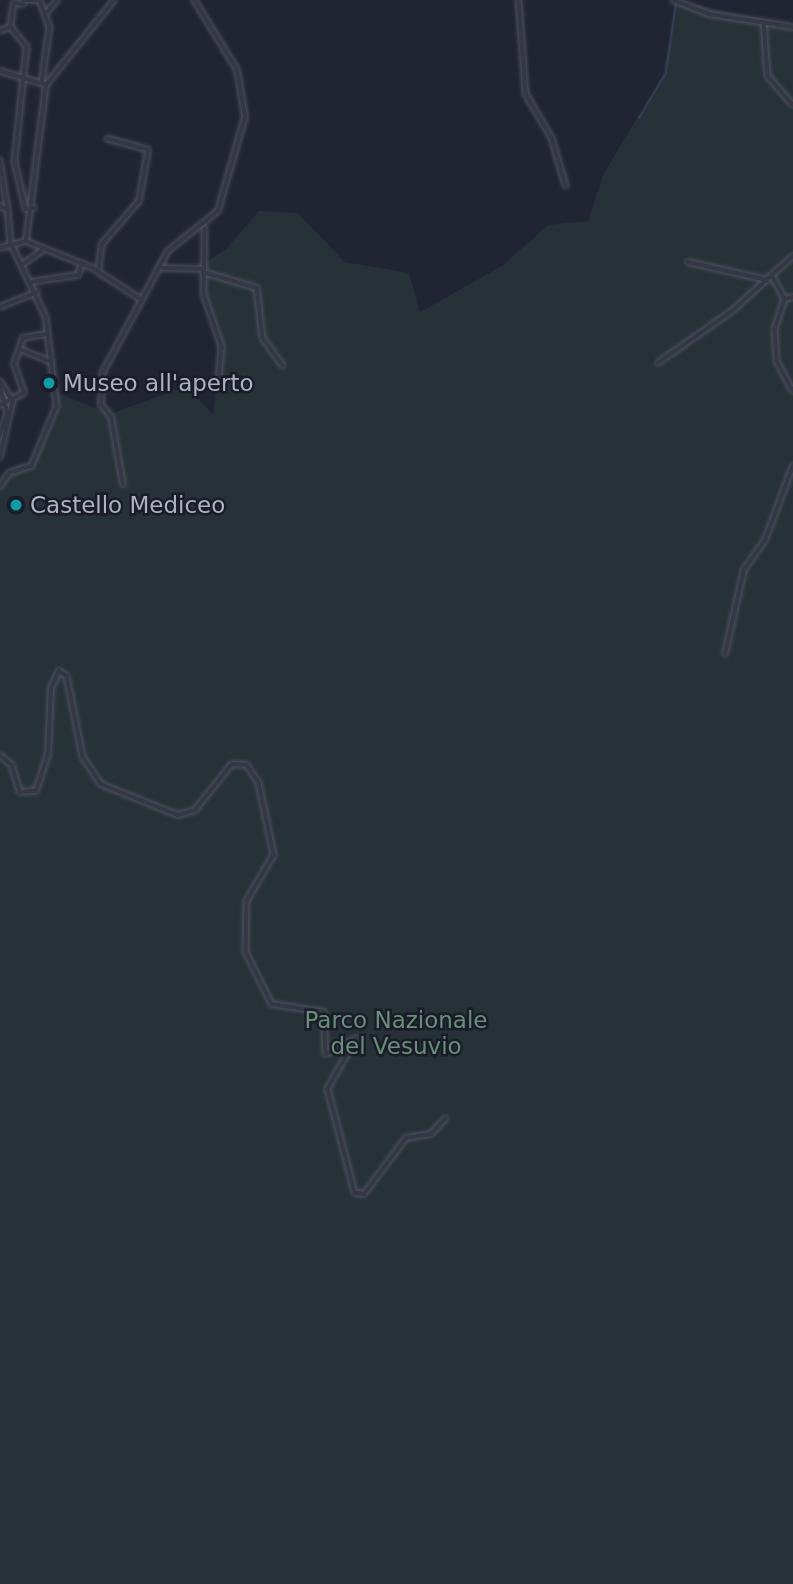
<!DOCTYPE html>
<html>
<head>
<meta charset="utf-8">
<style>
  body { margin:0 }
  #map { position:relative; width:793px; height:1584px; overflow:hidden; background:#212433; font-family:"DejaVu Sans",sans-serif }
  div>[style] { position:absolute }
  .green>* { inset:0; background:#263237 }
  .stream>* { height:2px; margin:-1px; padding:0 1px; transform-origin:1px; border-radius:1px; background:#363c59 }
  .roads { filter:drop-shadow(0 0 2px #4f515f) drop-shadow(0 0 2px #4f515f) }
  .minor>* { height:3.5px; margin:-1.75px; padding:0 1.75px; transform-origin:1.75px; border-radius:1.75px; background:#343744 }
  .dots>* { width:19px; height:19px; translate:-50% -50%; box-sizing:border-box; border:4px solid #1a1c28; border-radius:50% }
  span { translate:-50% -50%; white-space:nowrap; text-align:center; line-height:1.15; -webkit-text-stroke:5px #1a1c28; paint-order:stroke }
  .poi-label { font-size:23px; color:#aeb1c1 }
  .left { translate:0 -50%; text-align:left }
  .park-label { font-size:23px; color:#698e7b }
</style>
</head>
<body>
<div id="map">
  <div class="green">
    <div style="clip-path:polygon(675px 0,793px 26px,793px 1584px,0 1584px,0 482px,33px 461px,55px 408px,53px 391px,110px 414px,176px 390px,191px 391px,213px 415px,222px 344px,203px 300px,201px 266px,227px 248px,259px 211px,298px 213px,345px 262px,409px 273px,420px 312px,502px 266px,548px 225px,588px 221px,603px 175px,663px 74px)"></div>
  </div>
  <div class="stream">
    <div style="left:639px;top:118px;width:52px;rotate:-59deg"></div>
    <div style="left:666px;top:73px;width:70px;rotate:-81.8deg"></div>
  </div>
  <div class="roads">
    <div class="minor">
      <div style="left:23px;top:0;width:14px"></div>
      <div style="left:40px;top:0;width:29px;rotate:70deg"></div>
      <div style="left:50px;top:27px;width:57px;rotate:98.1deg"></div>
      <div style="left:519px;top:0;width:94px;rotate:85.7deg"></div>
      <div style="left:526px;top:94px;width:51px;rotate:59.4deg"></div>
      <div style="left:552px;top:138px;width:50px;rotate:73.7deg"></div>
      <div style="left:673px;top:0;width:39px;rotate:21deg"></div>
      <div style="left:709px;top:14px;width:85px;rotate:8.8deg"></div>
      <div style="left:47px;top:12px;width:16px;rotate:-50deg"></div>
      <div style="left:764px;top:22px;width:54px;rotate:85.8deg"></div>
      <div style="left:768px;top:76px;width:38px;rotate:49deg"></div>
      <div style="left:10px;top:27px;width:24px;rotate:-81deg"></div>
      <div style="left:14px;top:3px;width:9px;rotate:6deg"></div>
      <div style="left:0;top:31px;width:12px;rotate:-20deg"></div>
      <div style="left:11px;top:27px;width:26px;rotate:51deg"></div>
      <div style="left:27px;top:47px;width:116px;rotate:96deg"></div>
      <div style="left:15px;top:162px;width:48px;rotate:76.8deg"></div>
      <div style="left:26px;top:209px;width:8px;rotate:-7deg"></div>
      <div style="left:0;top:71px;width:46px;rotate:16.5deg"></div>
      <div style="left:46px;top:85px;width:109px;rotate:-51.3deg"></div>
      <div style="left:0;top:160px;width:51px;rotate:80.9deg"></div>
      <div style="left:0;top:206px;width:9px;rotate:27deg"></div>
      <div style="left:8px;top:210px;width:33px;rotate:85deg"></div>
      <div style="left:11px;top:243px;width:82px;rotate:64.7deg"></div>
      <div style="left:46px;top:317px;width:90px;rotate:83deg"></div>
      <div style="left:57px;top:406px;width:65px;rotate:112.6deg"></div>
      <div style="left:32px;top:466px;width:23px;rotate:162deg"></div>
      <div style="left:10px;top:473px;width:17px;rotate:126deg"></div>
      <div style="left:205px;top:229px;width:65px;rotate:90.9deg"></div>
      <div style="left:204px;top:294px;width:56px;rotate:71.2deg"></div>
      <div style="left:222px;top:347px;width:33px;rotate:95deg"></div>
      <div style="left:26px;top:241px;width:157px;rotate:-82.7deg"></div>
      <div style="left:26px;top:241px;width:72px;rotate:21.9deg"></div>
      <div style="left:93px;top:268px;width:59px;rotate:33.1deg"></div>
      <div style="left:0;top:248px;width:27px;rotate:-15deg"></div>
      <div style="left:688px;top:262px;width:81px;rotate:12.8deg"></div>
      <div style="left:22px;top:265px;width:24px;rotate:-36deg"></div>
      <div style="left:162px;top:268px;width:41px;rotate:1.4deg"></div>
      <div style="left:98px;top:272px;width:28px;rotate:-82deg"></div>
      <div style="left:102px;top:244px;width:57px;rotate:-49.3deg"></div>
      <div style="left:139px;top:201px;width:52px;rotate:-80deg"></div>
      <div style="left:148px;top:150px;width:42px;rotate:-165deg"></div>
      <div style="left:203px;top:272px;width:56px;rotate:16.5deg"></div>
      <div style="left:257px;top:288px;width:50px;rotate:83.2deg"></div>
      <div style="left:263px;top:338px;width:34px;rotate:54deg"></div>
      <div style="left:772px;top:275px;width:27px;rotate:62deg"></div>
      <div style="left:785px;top:299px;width:33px;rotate:108deg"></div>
      <div style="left:775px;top:330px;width:31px;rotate:86deg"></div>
      <div style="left:777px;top:361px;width:34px;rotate:62deg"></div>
      <div style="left:31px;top:282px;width:48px;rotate:-8.5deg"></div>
      <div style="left:78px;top:275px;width:12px;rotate:-70deg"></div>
      <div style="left:785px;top:299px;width:8px;rotate:-14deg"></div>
      <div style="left:0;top:307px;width:40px;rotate:-22deg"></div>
      <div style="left:22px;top:350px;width:32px;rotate:22deg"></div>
      <div style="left:658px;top:363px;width:90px;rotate:-35.1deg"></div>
      <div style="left:732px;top:311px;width:82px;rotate:-42deg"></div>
      <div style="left:0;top:381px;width:24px;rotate:57deg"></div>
      <div style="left:13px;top:401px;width:58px;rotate:102.8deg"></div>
      <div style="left:0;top:387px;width:27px;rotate:73deg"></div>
      <div style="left:8px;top:413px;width:24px;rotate:109deg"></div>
      <div style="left:0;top:405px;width:27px;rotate:-27deg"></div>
      <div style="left:24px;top:393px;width:31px;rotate:-109deg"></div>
      <div style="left:14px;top:364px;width:28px;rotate:-71deg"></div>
      <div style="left:23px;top:338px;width:23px;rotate:-10deg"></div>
      <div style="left:123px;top:485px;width:69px;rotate:-100deg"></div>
      <div style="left:111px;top:417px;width:16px;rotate:-130deg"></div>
      <div style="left:101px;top:405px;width:33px;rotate:-87deg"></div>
      <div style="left:103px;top:372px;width:137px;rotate:-61.8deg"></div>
      <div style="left:168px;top:251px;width:64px;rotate:-38.7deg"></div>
      <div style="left:218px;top:211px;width:98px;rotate:-74deg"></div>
      <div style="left:245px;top:117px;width:48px;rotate:-99.7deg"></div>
      <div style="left:237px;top:70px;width:82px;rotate:-121.6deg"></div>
      <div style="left:725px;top:654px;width:86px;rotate:-77.3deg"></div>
      <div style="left:744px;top:570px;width:37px;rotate:-55deg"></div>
      <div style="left:765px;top:540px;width:79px;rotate:-69.3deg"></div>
      <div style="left:0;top:755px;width:16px;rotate:40deg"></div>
      <div style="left:12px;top:765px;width:28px;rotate:73deg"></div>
      <div style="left:20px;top:792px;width:16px;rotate:-4deg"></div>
      <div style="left:36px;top:791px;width:39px;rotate:-72deg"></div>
      <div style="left:48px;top:754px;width:66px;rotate:-87.4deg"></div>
      <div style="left:51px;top:688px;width:19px;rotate:-65deg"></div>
      <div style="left:59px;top:671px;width:9px;rotate:32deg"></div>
      <div style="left:67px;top:676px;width:83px;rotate:78.8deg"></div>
      <div style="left:83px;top:757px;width:32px;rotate:56deg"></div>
      <div style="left:101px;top:784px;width:83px;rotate:21.9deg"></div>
      <div style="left:178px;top:815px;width:18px;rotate:-16deg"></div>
      <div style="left:195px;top:810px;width:59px;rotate:-51.2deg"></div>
      <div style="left:232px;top:764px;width:15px;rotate:4deg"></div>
      <div style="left:247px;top:765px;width:22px;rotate:56deg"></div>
      <div style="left:259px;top:783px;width:74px;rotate:78.2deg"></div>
      <div style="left:274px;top:855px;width:53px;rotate:120.4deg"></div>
      <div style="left:247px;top:901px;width:51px;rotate:91.1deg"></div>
      <div style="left:246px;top:952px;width:58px;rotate:63.4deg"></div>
      <div style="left:272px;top:1004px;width:53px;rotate:8.7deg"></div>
      <div style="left:324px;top:1012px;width:42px;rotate:87.3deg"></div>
      <div style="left:326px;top:1054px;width:35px;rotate:-27deg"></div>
      <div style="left:357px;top:1038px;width:59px;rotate:119.6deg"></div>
      <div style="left:328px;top:1089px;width:107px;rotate:75.4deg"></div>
      <div style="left:355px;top:1193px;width:9px;rotate:6deg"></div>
      <div style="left:364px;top:1194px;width:70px;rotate:-53.1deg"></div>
      <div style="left:406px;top:1138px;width:25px;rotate:-9deg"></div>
      <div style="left:431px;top:1134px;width:21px;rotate:-47deg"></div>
    </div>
  </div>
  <div class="dots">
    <div style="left:49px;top:383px;background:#0f9aa8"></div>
    <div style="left:16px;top:505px;background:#0f9aa8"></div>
  </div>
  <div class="poi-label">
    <span class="left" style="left:63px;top:383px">Museo all'aperto</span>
    <span class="left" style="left:30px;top:505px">Castello Mediceo</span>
  </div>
  <div class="park-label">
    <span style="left:396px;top:1033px">Parco Nazionale<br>del Vesuvio</span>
  </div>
</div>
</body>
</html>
